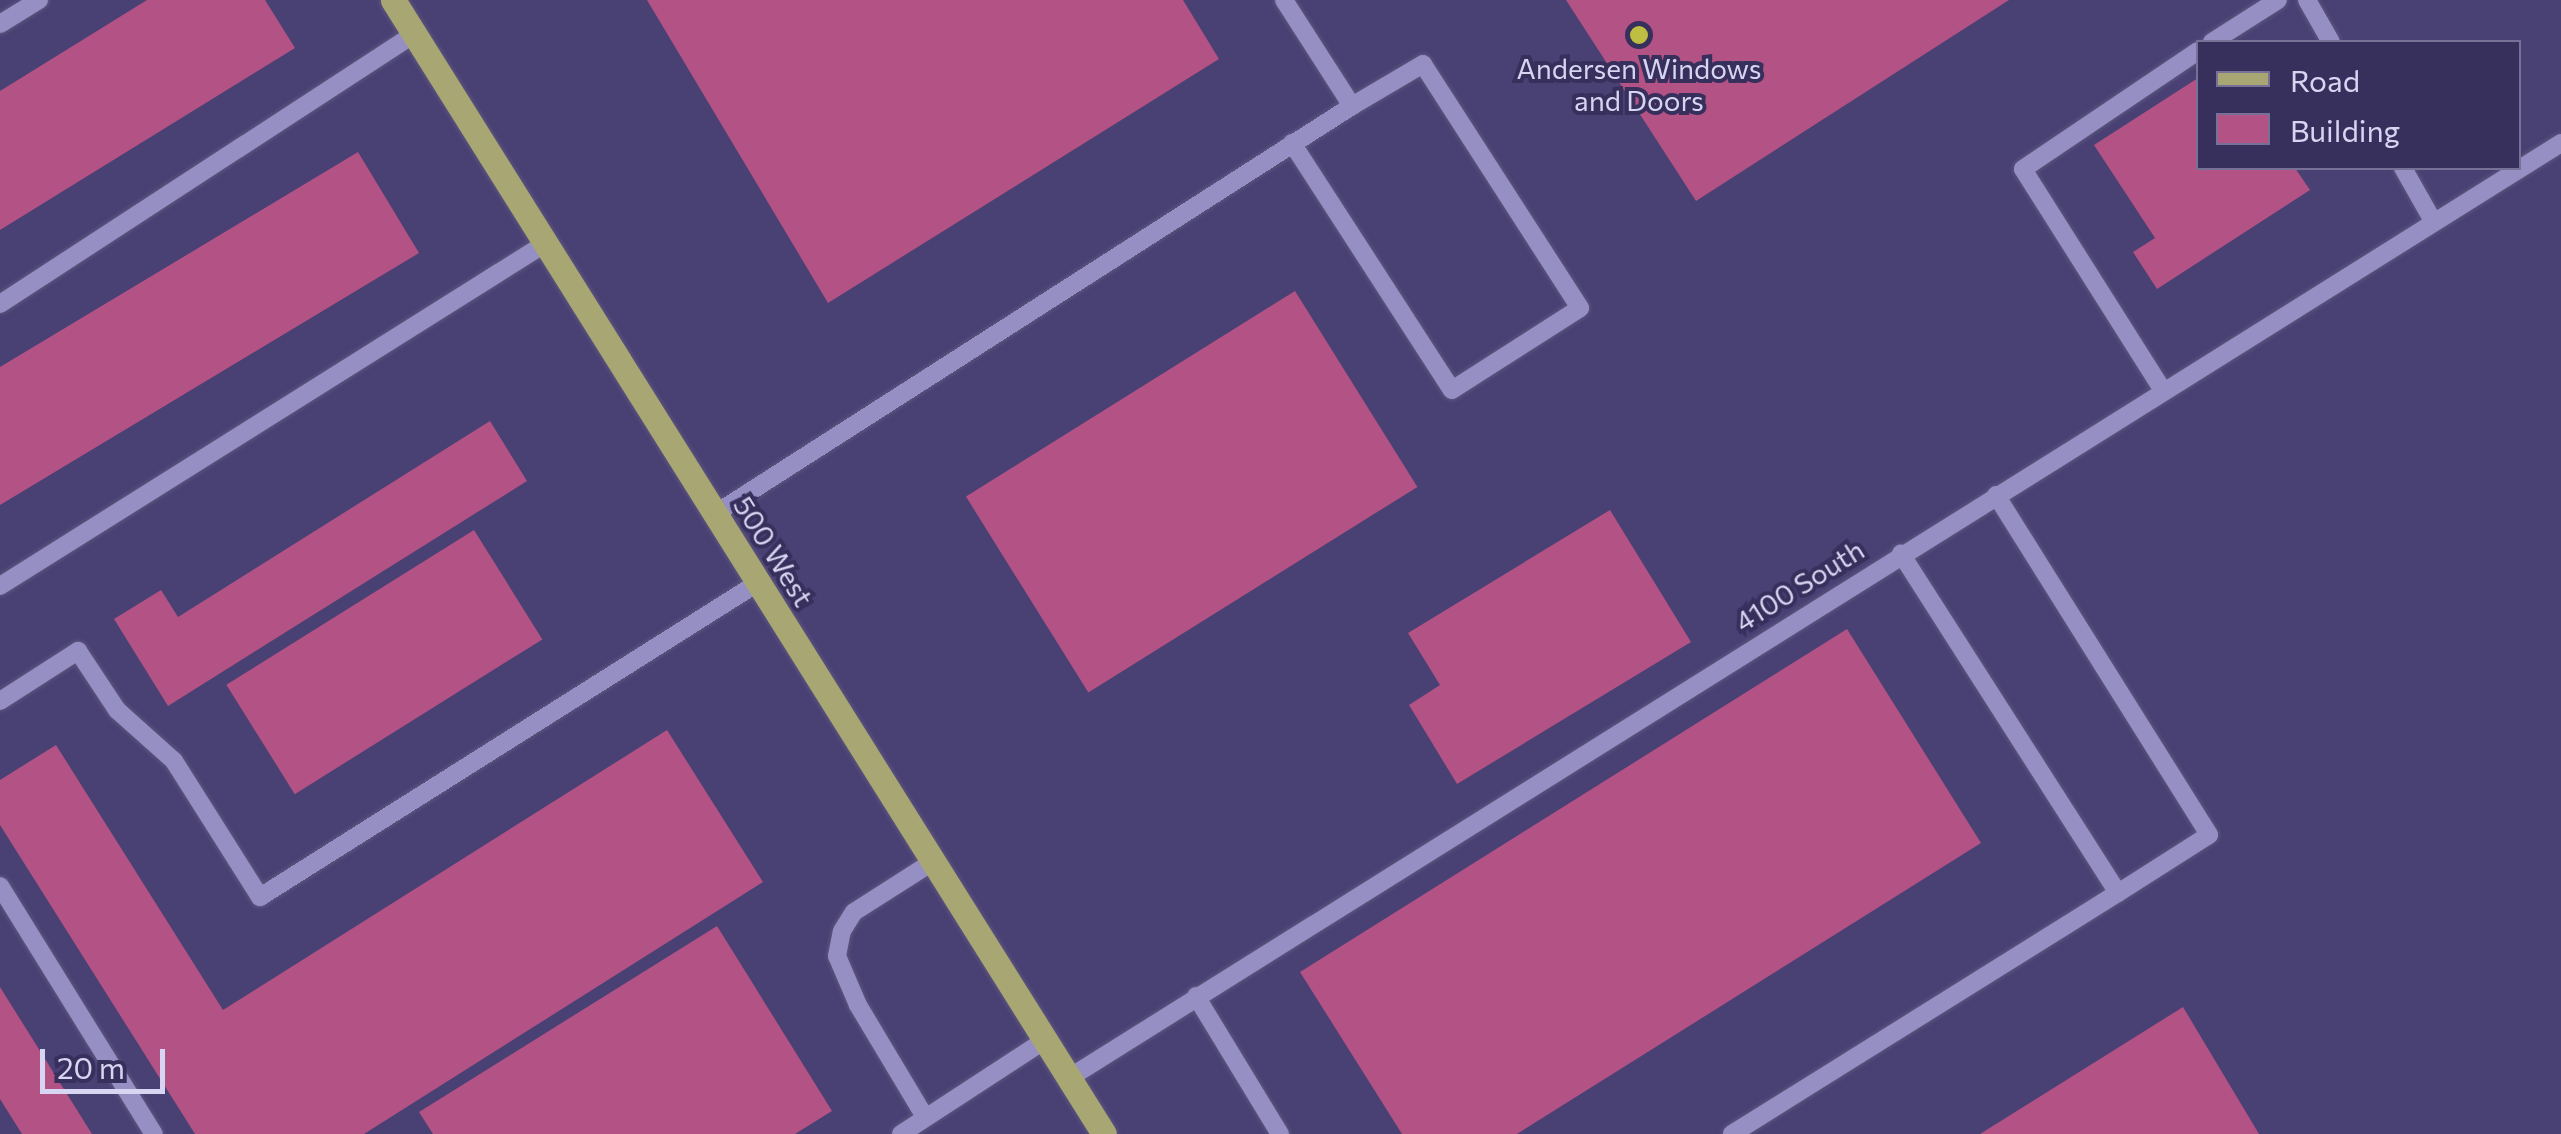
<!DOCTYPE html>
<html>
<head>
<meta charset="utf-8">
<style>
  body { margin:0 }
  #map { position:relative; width:2561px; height:1134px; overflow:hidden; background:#413a67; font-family:Commissioner,sans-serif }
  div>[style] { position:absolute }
  .built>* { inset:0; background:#494074 }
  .building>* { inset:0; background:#b35284; transform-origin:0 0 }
  .roads { filter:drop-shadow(0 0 2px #5c567d) drop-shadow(0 0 2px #5c567d) }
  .minor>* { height:18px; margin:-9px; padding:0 9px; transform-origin:9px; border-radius:9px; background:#958fc3 }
  .major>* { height:25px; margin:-12.5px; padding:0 12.5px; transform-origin:12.5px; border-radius:12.5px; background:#a8a672 }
  .dots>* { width:28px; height:28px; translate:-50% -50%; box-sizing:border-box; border:5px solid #372f5c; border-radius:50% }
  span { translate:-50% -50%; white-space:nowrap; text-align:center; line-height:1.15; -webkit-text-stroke:8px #372f5c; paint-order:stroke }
  .poi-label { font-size:28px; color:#d7d5f1 }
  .street-label { font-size:28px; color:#d7d5f1 }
  .legend { position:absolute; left:2196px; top:40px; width:325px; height:130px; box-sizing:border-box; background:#372f5c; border:2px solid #777198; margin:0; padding:12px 18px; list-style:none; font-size:30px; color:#d7d5f1 }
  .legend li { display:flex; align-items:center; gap:20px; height:50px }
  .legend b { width:50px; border:2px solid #777198 }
  .scale { position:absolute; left:40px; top:1049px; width:125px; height:45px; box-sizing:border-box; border:5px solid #d7d5f1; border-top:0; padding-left:12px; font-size:30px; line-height:35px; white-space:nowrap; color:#d7d5f1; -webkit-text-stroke:8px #372f5c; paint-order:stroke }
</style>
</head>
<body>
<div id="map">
  <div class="built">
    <div style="clip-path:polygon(evenodd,0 0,2561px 0,2561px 1134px,0 1134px,0 0,2198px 42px,2518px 42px,2518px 168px,2198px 168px,2198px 42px)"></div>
  </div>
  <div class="building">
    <div style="clip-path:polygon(147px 0,265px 0,295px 48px,0 230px,0 91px)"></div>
    <div style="clip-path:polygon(647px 0,1183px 0,1219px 59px,828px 303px)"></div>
    <div style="clip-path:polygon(1566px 0,2009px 0,1696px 201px)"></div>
    <div style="clip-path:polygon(2198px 78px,2198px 168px,2295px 168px,2310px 190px,2157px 289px,2133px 252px,2155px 238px,2094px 145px)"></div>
    <div style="clip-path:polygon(358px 152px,419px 253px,0 505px,0 367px)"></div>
    <div style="left:1295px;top:291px;width:231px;height:388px;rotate:58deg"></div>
    <div style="clip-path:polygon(490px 421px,527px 481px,168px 706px,114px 619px,161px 590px,178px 617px)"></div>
    <div style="clip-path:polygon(1610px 510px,1691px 642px,1457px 784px,1409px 705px,1440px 685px,1408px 633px)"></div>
    <div style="left:474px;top:530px;width:129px;height:292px;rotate:58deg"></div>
    <div style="clip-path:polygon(1847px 629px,1981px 843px,1517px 1134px,1402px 1134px,1300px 972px)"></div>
    <div style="clip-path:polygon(667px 730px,763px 882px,364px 1134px,195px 1134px,0 825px,0 780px,56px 745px,223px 1010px)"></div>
    <div style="clip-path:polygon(717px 926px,832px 1111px,795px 1134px,433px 1134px,419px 1112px)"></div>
    <div style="clip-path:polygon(0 987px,92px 1134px,22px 1134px,0 1099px)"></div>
    <div style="clip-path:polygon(2183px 1007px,2259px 1134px,1980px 1134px)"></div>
  </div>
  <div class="roads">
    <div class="minor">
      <div style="left:2307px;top:0;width:48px;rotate:60.3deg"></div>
      <div style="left:0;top:24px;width:46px;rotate:-31.6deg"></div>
      <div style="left:2212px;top:42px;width:78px;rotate:-32.5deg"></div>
      <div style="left:1292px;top:143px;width:294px;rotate:57.1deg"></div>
      <div style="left:1452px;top:390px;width:152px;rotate:-32.6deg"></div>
      <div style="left:1580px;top:308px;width:290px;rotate:-122.8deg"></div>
      <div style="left:1423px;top:64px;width:82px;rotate:149.4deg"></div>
      <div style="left:2403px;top:168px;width:61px;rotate:60.5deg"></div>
      <div style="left:0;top:304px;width:494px;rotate:-33.1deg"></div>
      <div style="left:2162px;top:389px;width:260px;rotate:-122.3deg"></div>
      <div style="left:2023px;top:169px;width:211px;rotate:-34deg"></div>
      <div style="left:1996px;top:495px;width:401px;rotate:57.9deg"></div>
      <div style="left:2209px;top:835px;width:108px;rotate:147.5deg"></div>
      <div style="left:715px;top:514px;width:756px;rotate:-32.64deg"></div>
      <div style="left:1352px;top:106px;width:126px;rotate:-122.7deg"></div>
      <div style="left:0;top:586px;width:645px;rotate:-32.14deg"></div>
      <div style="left:0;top:701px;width:93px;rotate:-32.7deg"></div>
      <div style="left:78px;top:651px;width:71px;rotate:56.5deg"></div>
      <div style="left:117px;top:710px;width:76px;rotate:41.8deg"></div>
      <div style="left:174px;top:761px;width:161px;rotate:57.7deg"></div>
      <div style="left:260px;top:897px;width:590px;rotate:-32.26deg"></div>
      <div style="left:0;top:886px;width:292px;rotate:58.2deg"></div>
      <div style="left:1196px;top:996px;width:162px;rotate:58.7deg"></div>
      <div style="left:1069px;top:1078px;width:1761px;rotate:-32.07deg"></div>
      <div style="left:925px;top:1117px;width:131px;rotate:-120.9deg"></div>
      <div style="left:858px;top:1005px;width:53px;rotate:-113.2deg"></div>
      <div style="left:837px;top:956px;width:25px;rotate:-79deg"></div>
      <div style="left:842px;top:931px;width:22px;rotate:-58deg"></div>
      <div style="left:854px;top:912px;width:95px;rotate:-32.5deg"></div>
      <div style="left:901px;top:1134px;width:172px;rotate:-33.1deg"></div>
      <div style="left:1732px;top:1134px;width:455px;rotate:-32deg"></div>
      <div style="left:2118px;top:893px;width:403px;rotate:-122.6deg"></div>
    </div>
    <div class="major">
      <div style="left:393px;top:0;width:1338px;rotate:57.91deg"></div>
    </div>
  </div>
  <div class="dots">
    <div style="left:1639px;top:35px;background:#bebf42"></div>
  </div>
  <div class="poi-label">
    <span style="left:1639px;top:84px">Andersen Windows<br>and Doors</span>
  </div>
  <div class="street-label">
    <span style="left:774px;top:551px;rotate:58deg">500 West</span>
    <span style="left:1799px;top:585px;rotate:-32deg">4100 South</span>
  </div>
  <ul class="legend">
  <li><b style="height:12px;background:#a8a672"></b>Road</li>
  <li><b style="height:28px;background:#b35284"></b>Building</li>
  </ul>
  <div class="scale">20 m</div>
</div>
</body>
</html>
